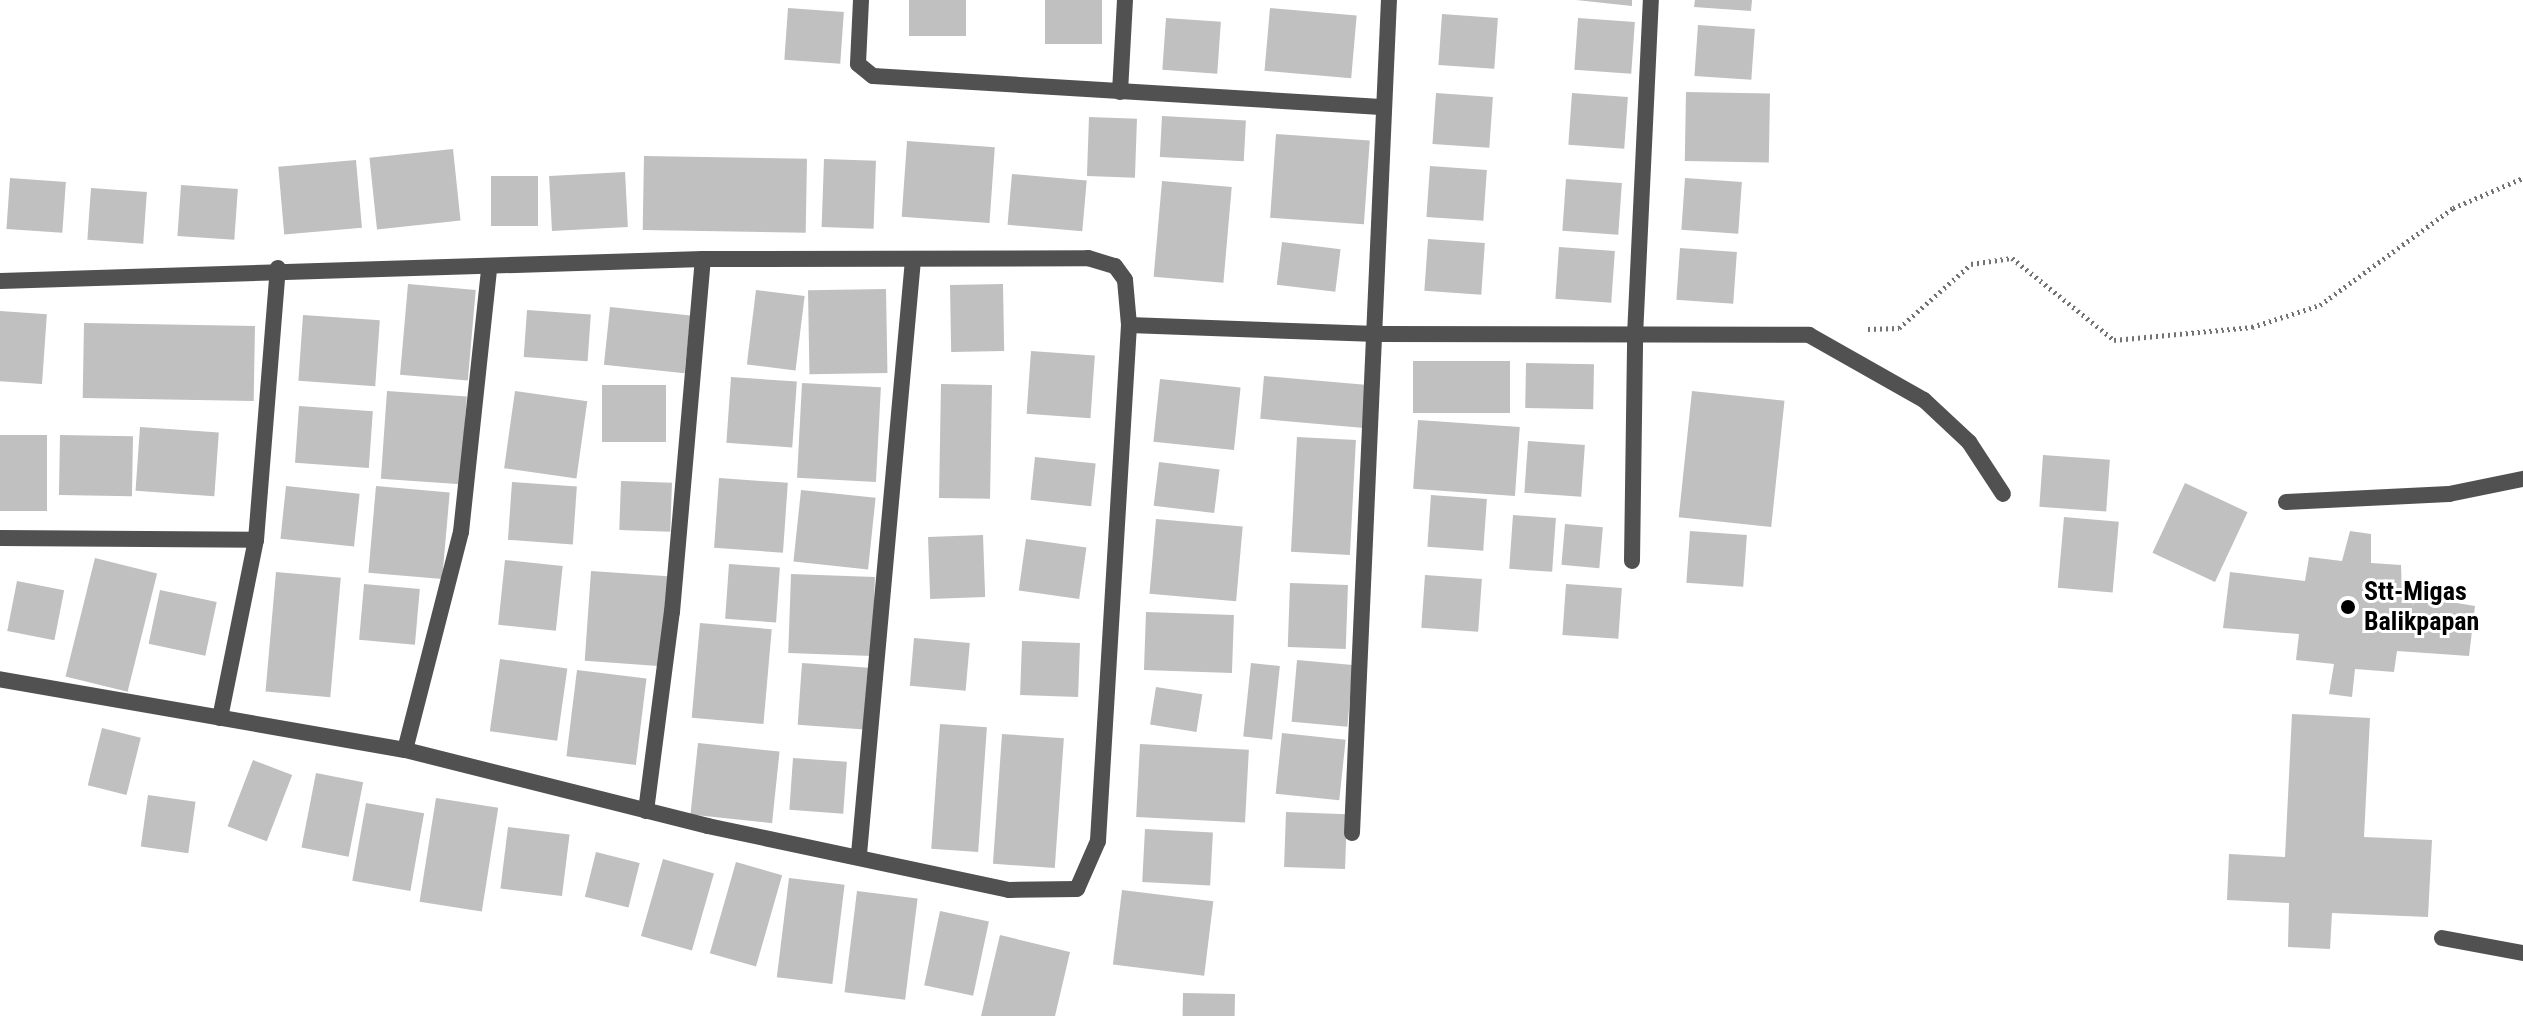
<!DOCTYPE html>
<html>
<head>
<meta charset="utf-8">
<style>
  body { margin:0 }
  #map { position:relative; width:2523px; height:1016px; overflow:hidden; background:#fff; font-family:"Roboto Condensed",sans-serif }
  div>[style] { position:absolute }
  .building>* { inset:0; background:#c0c0c0; transform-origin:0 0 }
  .path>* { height:5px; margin-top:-2.5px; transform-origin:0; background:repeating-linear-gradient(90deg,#737373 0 2px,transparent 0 6px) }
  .lane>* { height:16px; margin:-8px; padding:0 8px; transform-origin:8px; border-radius:8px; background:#515151 }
  .street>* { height:16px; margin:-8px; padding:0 8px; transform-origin:8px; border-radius:8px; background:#515151 }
  .dots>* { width:22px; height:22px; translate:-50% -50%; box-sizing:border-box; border:4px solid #fff; border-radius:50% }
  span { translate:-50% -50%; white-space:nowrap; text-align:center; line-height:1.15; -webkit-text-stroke:6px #fff; paint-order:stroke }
  .poi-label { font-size:26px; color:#000; font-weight:700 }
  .left { translate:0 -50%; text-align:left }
</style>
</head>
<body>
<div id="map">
  <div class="building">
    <div style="left:909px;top:0;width:57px;height:36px"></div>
    <div style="left:1045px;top:0;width:57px;height:44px"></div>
    <div style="clip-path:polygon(1576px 0,1632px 0,1632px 6px)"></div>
    <div style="clip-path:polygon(1695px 0,1752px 0,1751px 11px,1694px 7px)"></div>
    <div style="left:788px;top:8px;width:56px;height:52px;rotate:4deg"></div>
    <div style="left:1270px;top:8px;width:87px;height:63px;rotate:5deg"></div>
    <div style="left:1442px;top:14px;width:56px;height:51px;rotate:4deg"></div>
    <div style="left:1166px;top:18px;width:55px;height:52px;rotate:4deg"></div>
    <div style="left:1578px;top:18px;width:57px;height:52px;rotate:4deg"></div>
    <div style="left:1698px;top:25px;width:57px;height:51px;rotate:4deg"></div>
    <div style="left:1686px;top:92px;width:84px;height:69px;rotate:1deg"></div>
    <div style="left:1436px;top:93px;width:57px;height:51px;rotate:4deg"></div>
    <div style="left:1572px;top:93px;width:56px;height:52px;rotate:4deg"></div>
    <div style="left:1162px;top:116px;width:84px;height:41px;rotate:3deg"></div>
    <div style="left:1089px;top:117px;width:48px;height:59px;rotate:2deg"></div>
    <div style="left:1276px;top:134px;width:94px;height:84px;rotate:4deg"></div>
    <div style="left:907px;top:141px;width:88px;height:76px;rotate:4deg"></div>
    <div style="left:453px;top:149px;width:72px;height:84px;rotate:84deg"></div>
    <div style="left:644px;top:156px;width:163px;height:74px;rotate:1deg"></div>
    <div style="left:824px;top:159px;width:52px;height:68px;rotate:2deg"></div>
    <div style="left:356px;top:160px;width:68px;height:78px;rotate:85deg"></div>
    <div style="left:1430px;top:166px;width:57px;height:51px;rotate:4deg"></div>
    <div style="left:625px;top:172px;width:55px;height:76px;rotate:87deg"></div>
    <div style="left:1012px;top:174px;width:75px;height:51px;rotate:5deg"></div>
    <div style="left:491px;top:176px;width:47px;height:50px"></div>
    <div style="left:10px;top:178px;width:56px;height:51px;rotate:4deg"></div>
    <div style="left:1685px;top:178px;width:57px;height:52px;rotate:4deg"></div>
    <div style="left:1566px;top:179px;width:56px;height:52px;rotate:4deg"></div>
    <div style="left:1162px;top:181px;width:70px;height:96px;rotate:5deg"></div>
    <div style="left:181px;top:185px;width:57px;height:51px;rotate:4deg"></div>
    <div style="left:91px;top:188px;width:56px;height:52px;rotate:4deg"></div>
    <div style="left:1428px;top:239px;width:57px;height:52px;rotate:4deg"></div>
    <div style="left:1282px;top:242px;width:59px;height:43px;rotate:7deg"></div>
    <div style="left:1559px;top:247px;width:56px;height:52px;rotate:4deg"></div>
    <div style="left:1680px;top:248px;width:57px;height:52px;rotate:4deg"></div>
    <div style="left:408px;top:284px;width:68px;height:91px;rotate:5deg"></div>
    <div style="left:1003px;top:284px;width:67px;height:53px;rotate:89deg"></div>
    <div style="left:886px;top:289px;width:84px;height:78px;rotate:89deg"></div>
    <div style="left:756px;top:290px;width:49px;height:75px;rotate:7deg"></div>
    <div style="left:610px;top:307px;width:81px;height:58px;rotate:6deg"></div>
    <div style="left:527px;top:310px;width:64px;height:47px;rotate:4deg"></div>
    <div style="left:0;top:311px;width:47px;height:70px;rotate:4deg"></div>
    <div style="left:303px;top:315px;width:77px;height:66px;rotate:4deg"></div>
    <div style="left:84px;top:323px;width:171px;height:75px;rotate:1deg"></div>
    <div style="left:1031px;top:351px;width:64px;height:63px;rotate:4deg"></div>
    <div style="left:1413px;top:361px;width:97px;height:52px"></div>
    <div style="left:1526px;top:363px;width:68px;height:45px;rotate:1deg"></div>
    <div style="left:1264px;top:376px;width:107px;height:43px;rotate:5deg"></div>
    <div style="left:731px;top:377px;width:66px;height:66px;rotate:4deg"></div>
    <div style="left:1160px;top:379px;width:81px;height:63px;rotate:6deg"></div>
    <div style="left:802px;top:383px;width:79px;height:95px;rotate:3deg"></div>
    <div style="left:941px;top:384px;width:51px;height:114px;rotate:1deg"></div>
    <div style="left:602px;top:385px;width:64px;height:57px"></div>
    <div style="left:387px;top:391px;width:80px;height:88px;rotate:4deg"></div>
    <div style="left:515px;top:391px;width:73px;height:78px;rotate:8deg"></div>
    <div style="left:1692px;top:391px;width:93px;height:127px;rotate:6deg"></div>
    <div style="left:299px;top:406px;width:74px;height:57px;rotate:4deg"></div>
    <div style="left:1418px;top:420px;width:102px;height:69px;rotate:4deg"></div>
    <div style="left:140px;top:427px;width:79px;height:64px;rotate:4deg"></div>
    <div style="left:0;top:435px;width:47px;height:76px"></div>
    <div style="left:60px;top:435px;width:73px;height:60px;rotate:1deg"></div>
    <div style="left:1297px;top:437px;width:59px;height:115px;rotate:3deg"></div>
    <div style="left:1528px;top:441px;width:57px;height:52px;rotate:4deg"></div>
    <div style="left:2043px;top:455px;width:67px;height:52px;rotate:4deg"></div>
    <div style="left:1035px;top:457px;width:61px;height:43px;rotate:6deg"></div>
    <div style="left:1159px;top:462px;width:61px;height:44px;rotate:7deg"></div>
    <div style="left:719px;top:478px;width:69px;height:70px;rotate:4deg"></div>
    <div style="left:621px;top:481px;width:51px;height:49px;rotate:2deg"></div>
    <div style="left:512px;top:482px;width:65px;height:58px;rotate:4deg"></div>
    <div style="left:2185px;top:483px;width:69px;height:77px;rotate:25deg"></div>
    <div style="left:286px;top:486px;width:74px;height:53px;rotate:6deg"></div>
    <div style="left:376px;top:486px;width:74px;height:87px;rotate:5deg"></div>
    <div style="left:801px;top:490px;width:75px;height:72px;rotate:6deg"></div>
    <div style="left:1431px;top:495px;width:56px;height:52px;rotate:4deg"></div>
    <div style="left:1513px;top:515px;width:43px;height:54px;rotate:4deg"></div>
    <div style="left:2064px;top:517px;width:55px;height:71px;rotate:5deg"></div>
    <div style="left:1156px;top:519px;width:87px;height:75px;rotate:5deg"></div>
    <div style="left:1565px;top:524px;width:38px;height:41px;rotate:5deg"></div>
    <div style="left:1690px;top:531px;width:57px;height:52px;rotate:4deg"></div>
    <div style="clip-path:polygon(2350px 531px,2371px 534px,2371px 563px,2401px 565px,2402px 594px,2475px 606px,2469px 656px,2397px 651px,2394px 672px,2355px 669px,2352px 697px,2329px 694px,2334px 664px,2296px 660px,2299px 634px,2223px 628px,2230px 572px,2305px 581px,2309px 557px,2342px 561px)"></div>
    <div style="left:983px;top:535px;width:62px;height:55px;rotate:88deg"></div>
    <div style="left:1026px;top:539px;width:61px;height:52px;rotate:8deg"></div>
    <div style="left:95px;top:558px;width:64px;height:122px;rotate:14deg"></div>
    <div style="left:505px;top:560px;width:58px;height:65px;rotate:6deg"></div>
    <div style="left:729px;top:564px;width:51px;height:55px;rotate:4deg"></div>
    <div style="left:591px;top:571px;width:77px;height:90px;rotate:4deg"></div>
    <div style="left:276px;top:572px;width:65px;height:120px;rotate:5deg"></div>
    <div style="left:791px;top:574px;width:84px;height:79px;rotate:2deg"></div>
    <div style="left:1425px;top:575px;width:57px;height:53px;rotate:4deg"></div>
    <div style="left:17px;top:581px;width:48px;height:51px;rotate:11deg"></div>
    <div style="left:1290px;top:583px;width:58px;height:64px;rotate:2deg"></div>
    <div style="left:364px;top:584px;width:56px;height:56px;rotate:5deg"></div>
    <div style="left:1566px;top:584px;width:56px;height:51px;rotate:4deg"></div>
    <div style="left:160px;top:590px;width:58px;height:55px;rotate:12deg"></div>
    <div style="left:1146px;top:612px;width:88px;height:58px;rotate:2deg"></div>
    <div style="left:700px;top:623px;width:72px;height:95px;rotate:5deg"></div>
    <div style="left:914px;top:638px;width:56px;height:48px;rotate:5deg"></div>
    <div style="left:1022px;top:641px;width:58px;height:54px;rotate:2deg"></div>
    <div style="left:500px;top:659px;width:68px;height:73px;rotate:8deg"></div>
    <div style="left:1297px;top:660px;width:56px;height:62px;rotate:5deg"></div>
    <div style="left:802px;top:663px;width:67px;height:62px;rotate:4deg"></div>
    <div style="left:1251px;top:663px;width:29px;height:74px;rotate:6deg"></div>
    <div style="left:577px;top:670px;width:70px;height:87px;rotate:7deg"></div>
    <div style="left:1156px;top:687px;width:47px;height:38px;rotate:9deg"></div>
    <div style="clip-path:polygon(2292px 714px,2370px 718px,2364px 837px,2432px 840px,2428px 917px,2332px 913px,2330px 949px,2288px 947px,2289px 903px,2227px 900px,2229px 854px,2285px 857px)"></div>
    <div style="left:940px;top:724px;width:47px;height:125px;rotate:4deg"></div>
    <div style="left:102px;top:728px;width:40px;height:59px;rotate:14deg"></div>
    <div style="left:1282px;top:733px;width:64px;height:61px;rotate:6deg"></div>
    <div style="left:1002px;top:734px;width:62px;height:130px;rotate:4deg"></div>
    <div style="left:698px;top:743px;width:82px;height:72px;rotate:6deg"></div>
    <div style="left:1140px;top:744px;width:109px;height:73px;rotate:3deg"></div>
    <div style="left:793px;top:758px;width:54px;height:52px;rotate:4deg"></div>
    <div style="left:253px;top:760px;width:42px;height:71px;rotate:21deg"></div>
    <div style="left:316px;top:773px;width:48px;height:76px;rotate:11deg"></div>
    <div style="left:148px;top:795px;width:48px;height:52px;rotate:8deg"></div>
    <div style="left:436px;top:798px;width:63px;height:105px;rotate:9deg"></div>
    <div style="left:366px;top:803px;width:59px;height:79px;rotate:10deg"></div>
    <div style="left:1286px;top:812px;width:61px;height:55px;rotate:2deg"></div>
    <div style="left:508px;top:827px;width:62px;height:62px;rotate:7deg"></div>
    <div style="left:1145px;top:829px;width:68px;height:53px;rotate:3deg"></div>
    <div style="left:596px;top:852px;width:45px;height:46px;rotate:14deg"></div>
    <div style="left:663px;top:859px;width:53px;height:80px;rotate:16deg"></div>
    <div style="left:736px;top:862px;width:48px;height:95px;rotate:16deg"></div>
    <div style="left:789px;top:878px;width:56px;height:100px;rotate:7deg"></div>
    <div style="left:1122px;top:890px;width:92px;height:75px;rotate:7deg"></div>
    <div style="left:857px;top:891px;width:61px;height:102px;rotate:7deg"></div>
    <div style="left:940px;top:911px;width:50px;height:76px;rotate:12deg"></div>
    <div style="clip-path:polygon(1000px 935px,1070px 952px,1055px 1016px,981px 1016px)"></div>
    <div style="left:1183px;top:993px;width:52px;height:23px;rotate:1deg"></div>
  </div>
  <div class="path">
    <div style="left:1868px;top:329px;width:31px;rotate:-2deg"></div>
    <div style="left:1899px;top:328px;width:96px;rotate:-41.6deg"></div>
    <div style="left:1971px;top:264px;width:41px;rotate:-8.3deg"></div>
    <div style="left:2012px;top:258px;width:131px;rotate:38.8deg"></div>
    <div style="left:2114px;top:340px;width:139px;rotate:-5.4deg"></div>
    <div style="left:2252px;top:327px;width:71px;rotate:-17.9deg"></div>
    <div style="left:2320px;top:305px;width:165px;rotate:-36.1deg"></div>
    <div style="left:2453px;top:208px;width:76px;rotate:-23.2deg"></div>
  </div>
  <div class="lane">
    <div style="left:2286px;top:502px;width:163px;rotate:-2.8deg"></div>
    <div style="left:2449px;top:494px;width:76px;rotate:-11.5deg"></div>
    <div style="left:2442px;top:938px;width:82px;rotate:10.5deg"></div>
  </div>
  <div class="street">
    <div style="left:861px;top:0;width:64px;rotate:92.7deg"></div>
    <div style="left:858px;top:64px;width:19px;rotate:39deg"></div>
    <div style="left:873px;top:76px;width:509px;rotate:3.49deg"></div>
    <div style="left:1120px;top:92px;width:92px;rotate:-86.9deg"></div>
    <div style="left:0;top:281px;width:703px;rotate:-1.79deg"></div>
    <div style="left:703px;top:259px;width:385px;rotate:-0.1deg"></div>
    <div style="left:1088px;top:258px;width:28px;rotate:17deg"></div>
    <div style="left:1115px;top:266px;width:17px;rotate:54deg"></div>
    <div style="left:1125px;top:280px;width:45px;rotate:84.9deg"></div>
    <div style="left:1129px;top:325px;width:517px;rotate:93.44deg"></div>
    <div style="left:1098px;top:841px;width:52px;rotate:113.6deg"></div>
    <div style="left:1077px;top:889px;width:68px;rotate:179.2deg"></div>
    <div style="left:1009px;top:890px;width:308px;rotate:-168deg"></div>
    <div style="left:708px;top:826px;width:312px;rotate:-165.9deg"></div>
    <div style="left:405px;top:750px;width:411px;rotate:-170.1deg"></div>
    <div style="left:1129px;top:325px;width:248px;rotate:2.1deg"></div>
    <div style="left:1377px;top:334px;width:432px;rotate:0.1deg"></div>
    <div style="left:1809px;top:335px;width:132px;rotate:29.5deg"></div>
    <div style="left:1924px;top:400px;width:62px;rotate:43deg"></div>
    <div style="left:1969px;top:442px;width:62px;rotate:56.8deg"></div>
    <div style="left:0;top:538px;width:256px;rotate:0.4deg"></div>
    <div style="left:1632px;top:561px;width:225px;rotate:-89.2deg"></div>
    <div style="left:1635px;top:336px;width:336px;rotate:-87.3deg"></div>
    <div style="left:220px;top:718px;width:182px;rotate:-78.6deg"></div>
    <div style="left:256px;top:540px;width:273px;rotate:-85.4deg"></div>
    <div style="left:405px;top:750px;width:225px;rotate:-75.6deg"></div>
    <div style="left:461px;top:532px;width:265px;rotate:-83.9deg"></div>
    <div style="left:646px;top:811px;width:201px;rotate:-82.6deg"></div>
    <div style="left:672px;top:612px;width:354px;rotate:-85deg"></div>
    <div style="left:1352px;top:833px;width:834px;rotate:-87.46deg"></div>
    <div style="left:859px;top:854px;width:596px;rotate:-84.81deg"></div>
  </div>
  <div class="dots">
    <div style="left:2348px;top:607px;background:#000"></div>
  </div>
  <div class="poi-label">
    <span class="left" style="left:2364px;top:607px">Stt-Migas<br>Balikpapan</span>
  </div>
</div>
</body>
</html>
